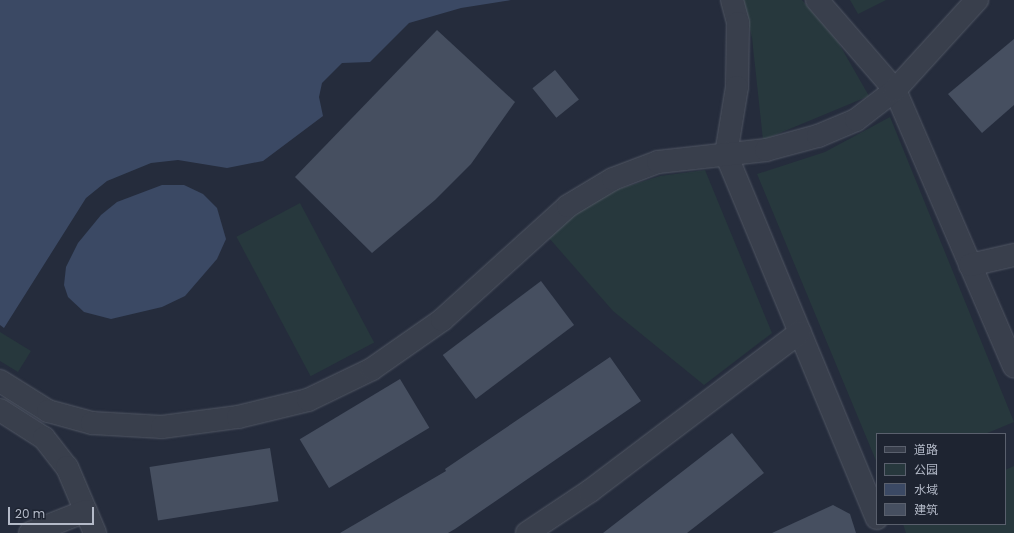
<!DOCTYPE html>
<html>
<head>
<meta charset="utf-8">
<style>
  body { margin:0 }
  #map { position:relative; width:1014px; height:533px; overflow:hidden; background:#252c3c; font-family:Poppins,"Noto Sans SC",sans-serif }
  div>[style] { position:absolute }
  .green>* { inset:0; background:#27383d; transform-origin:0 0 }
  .water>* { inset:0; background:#3b4964 }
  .building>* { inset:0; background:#464f60; transform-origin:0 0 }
  .roads { filter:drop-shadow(0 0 1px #515764) drop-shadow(0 0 1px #515764) }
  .street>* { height:22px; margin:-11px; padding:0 11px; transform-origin:11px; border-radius:11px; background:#393f4c }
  span { translate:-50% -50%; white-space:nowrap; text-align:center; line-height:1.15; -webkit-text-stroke:3px #1e2431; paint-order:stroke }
  .legend { position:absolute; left:876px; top:433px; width:130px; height:92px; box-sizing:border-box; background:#1e2431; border:1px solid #5a606d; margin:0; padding:5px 7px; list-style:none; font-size:12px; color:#b4bac8 }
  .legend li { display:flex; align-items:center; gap:8px; height:20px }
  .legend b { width:20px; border:1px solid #5a606d }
  .scale { position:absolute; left:8px; top:507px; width:86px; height:18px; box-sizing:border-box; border:2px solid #b4bac8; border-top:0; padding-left:5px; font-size:12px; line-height:14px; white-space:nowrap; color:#b4bac8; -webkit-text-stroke:3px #1e2431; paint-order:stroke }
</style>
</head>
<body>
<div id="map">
  <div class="green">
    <div style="clip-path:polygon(743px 0,802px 0,838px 42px,869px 96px,763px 140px,752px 38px)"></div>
    <div style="clip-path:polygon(850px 0,886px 0,858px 14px)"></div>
    <div style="clip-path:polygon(890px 117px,1014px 422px,985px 434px,877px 434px,877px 463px,757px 174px,825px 152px)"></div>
    <div style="clip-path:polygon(705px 170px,772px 333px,704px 385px,613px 311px,549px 238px,580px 209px,619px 189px,660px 176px)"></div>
    <div style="left:300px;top:203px;width:158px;height:72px;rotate:62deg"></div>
    <div style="clip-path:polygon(0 332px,31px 351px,18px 372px,0 361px)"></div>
    <div style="clip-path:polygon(1014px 466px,1014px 533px,906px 533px,903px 524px,1005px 524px,1005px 470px)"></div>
  </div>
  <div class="water">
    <div style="clip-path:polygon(0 0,511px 0,461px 8px,409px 23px,370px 62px,342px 63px,322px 83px,319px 97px,323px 116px,263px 161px,227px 168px,178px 160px,151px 163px,107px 181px,86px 198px,4px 328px,0 325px)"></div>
    <div style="clip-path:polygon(162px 185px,184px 185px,203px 194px,217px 208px,226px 239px,217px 259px,185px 296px,162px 307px,111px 319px,84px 312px,68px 297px,64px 285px,66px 267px,78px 243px,101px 215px,117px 202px)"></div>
  </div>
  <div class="building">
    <div style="clip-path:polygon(437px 30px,515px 102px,471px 164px,435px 200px,372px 253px,295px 177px)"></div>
    <div style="clip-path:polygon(1014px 39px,1014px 105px,982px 133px,948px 94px)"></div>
    <div style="left:555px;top:70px;width:38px;height:29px;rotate:51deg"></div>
    <div style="left:541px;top:281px;width:55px;height:123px;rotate:53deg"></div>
    <div style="clip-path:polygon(610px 357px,641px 401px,455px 529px,448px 533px,340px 533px,446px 471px,445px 469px)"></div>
    <div style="left:400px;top:379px;width:57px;height:117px;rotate:59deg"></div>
    <div style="clip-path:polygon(732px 433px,764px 473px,687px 533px,603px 533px)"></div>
    <div style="left:270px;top:448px;width:54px;height:122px;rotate:81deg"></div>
    <div style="clip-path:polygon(833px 505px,850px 514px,856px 533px,772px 533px)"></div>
  </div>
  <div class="roads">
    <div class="street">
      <div style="left:732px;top:0;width:24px;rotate:75deg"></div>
      <div style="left:738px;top:23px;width:64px;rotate:90.9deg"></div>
      <div style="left:737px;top:87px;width:68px;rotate:99.3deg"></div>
      <div style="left:726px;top:154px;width:394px;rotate:67.5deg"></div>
      <div style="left:817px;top:0;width:119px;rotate:49.1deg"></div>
      <div style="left:895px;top:90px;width:301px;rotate:66.7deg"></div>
      <div style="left:970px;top:265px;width:45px;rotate:-12.8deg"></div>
      <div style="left:0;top:381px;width:57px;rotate:32deg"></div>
      <div style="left:48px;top:411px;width:46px;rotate:15.3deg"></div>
      <div style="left:92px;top:423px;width:70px;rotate:3.3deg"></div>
      <div style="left:162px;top:427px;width:77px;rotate:-7.5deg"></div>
      <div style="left:238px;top:417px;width:72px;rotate:-13.7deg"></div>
      <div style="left:308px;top:400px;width:71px;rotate:-25.8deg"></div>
      <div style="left:372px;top:369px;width:85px;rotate:-35deg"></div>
      <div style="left:442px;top:320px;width:170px;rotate:-42.1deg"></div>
      <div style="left:568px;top:206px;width:52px;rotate:-31deg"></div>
      <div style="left:613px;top:179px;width:48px;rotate:-20.7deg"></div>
      <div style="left:658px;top:162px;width:109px;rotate:-6.3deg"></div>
      <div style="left:766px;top:150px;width:54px;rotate:-15.1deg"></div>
      <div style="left:818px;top:136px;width:41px;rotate:-22.8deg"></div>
      <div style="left:856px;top:120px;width:49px;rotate:-37.6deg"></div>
      <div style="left:895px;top:90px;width:122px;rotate:-47.7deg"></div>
      <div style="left:0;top:410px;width:52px;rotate:32.5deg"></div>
      <div style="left:44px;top:438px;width:37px;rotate:52deg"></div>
      <div style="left:67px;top:467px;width:72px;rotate:67deg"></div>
      <div style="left:30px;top:533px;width:60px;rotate:-21.4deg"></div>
      <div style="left:527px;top:533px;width:76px;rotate:-33.7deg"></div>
      <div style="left:590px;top:491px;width:263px;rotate:-37.1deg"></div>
    </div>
  </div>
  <ul class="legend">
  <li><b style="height:5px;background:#393f4c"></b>道路</li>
  <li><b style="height:11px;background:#27383d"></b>公园</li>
  <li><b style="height:11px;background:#3b4964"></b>水域</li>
  <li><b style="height:11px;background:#464f60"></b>建筑</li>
  </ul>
  <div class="scale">20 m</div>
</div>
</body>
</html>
